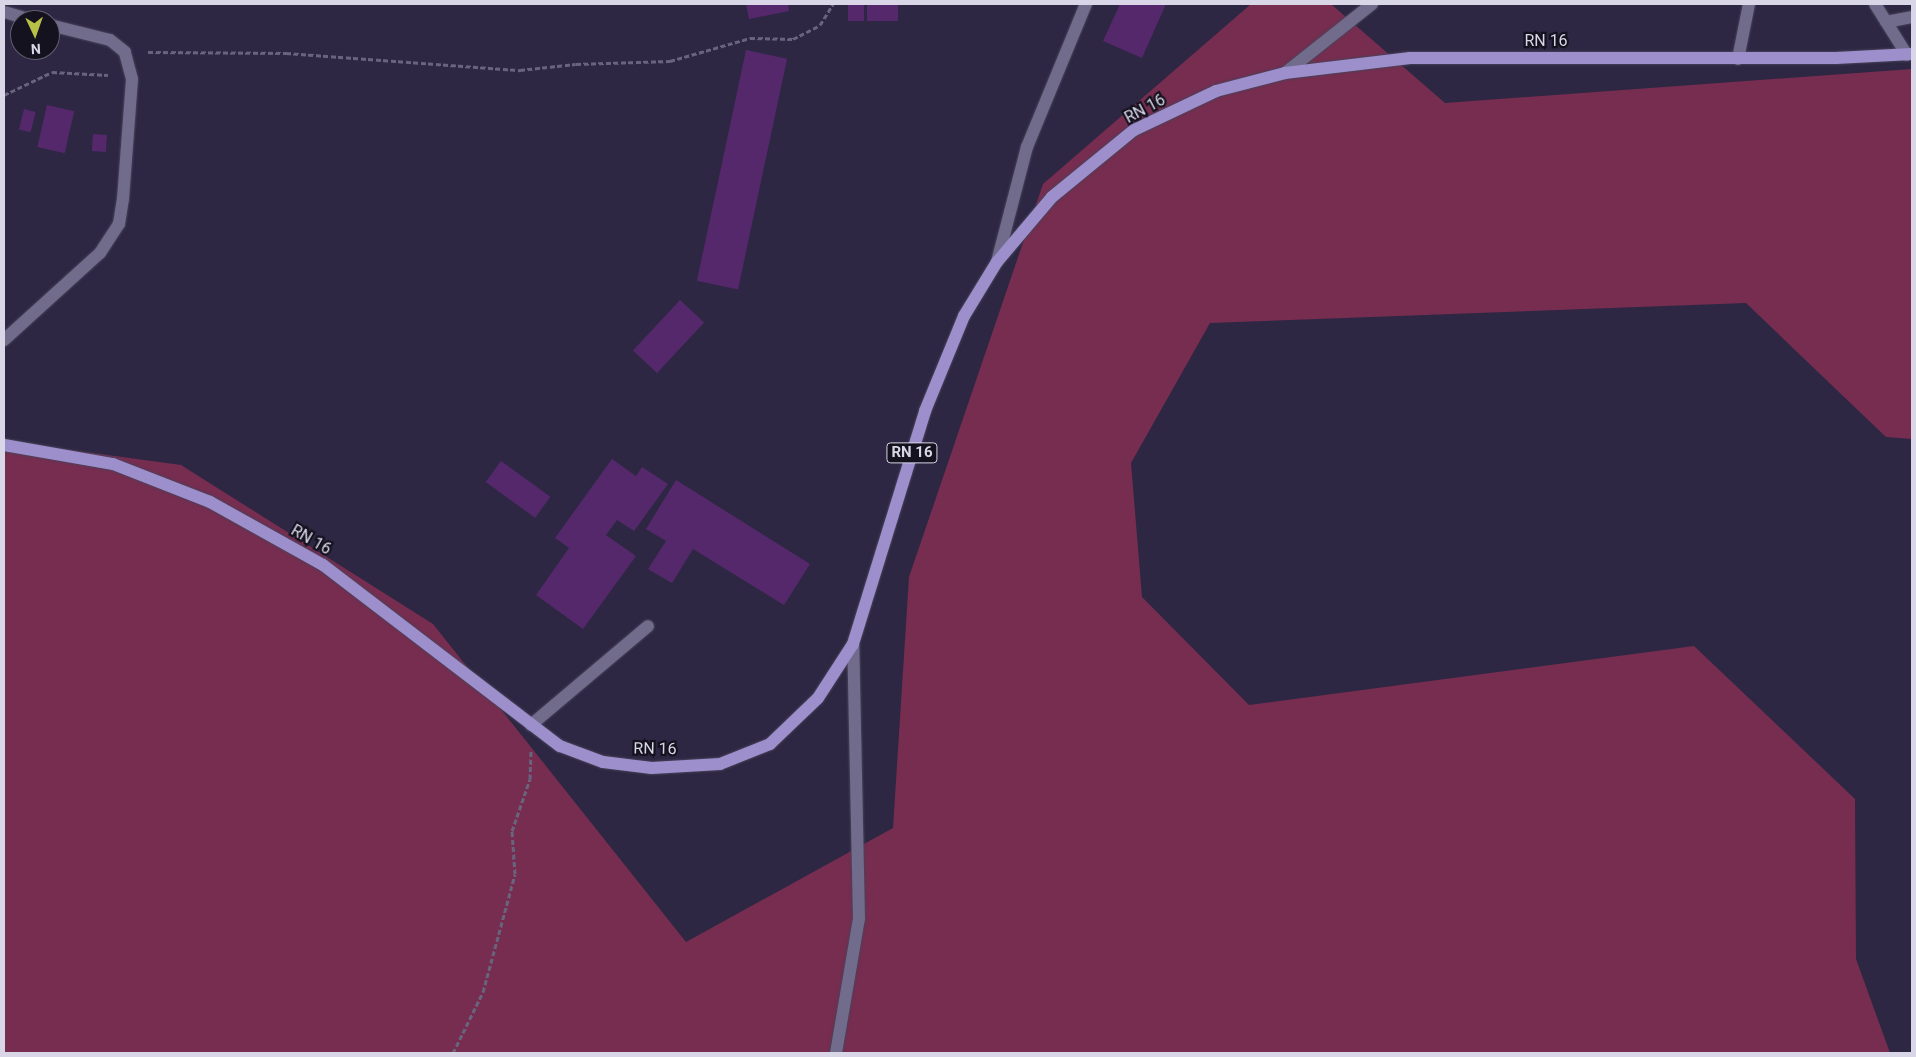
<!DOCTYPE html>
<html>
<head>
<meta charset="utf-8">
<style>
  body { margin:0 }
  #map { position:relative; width:1916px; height:1057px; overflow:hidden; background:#2d2743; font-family:Roboto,sans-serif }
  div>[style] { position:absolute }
  .green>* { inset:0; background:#762d50 }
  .building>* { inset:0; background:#55286b; transform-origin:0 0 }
  .path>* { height:3px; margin-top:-1.5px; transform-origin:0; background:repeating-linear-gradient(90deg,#69647d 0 5px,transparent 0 7.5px) }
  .roads { filter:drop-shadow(0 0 1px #49435a) drop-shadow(0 0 1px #49435a) }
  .minor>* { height:12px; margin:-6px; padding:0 6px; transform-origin:6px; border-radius:6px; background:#726c8c }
  .primary>* { height:12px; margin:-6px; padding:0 6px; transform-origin:6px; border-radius:6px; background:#9c8fcc }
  span { translate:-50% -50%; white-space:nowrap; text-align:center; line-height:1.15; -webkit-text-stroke:4.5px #15121f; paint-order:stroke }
  .shield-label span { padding:1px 4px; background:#15121f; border:1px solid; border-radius:4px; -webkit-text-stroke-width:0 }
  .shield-label { font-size:15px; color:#d9d6e8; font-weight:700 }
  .street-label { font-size:16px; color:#d9d6e8 }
  .frame { position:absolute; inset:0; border:5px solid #d9d6e8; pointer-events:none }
  .north { position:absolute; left:10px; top:10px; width:50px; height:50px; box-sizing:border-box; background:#15121f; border:1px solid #63606f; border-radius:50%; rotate:177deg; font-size:14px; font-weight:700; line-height:20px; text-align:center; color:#d9d6e8 }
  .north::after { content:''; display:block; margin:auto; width:18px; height:22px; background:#b8c147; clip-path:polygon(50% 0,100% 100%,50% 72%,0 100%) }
</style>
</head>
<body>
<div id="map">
  <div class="green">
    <div style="clip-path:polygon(1251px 4px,1331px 4px,1445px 103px,1912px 69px,1912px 439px,1886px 437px,1746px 303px,1210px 323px,1131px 463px,1142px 597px,1249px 705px,1694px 646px,1855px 799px,1856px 959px,1890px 1053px,4px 1053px,4px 441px,181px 465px,433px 624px,686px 942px,893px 828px,909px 577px,1043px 184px)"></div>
  </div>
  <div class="building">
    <div style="clip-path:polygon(746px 4px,788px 4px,789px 11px,749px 19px)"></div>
    <div style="left:848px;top:4px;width:16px;height:17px"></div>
    <div style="left:867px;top:4px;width:31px;height:17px"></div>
    <div style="clip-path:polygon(1120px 4px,1166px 4px,1142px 58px,1103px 41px)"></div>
    <div style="left:746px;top:50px;width:42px;height:236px;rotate:12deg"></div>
    <div style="left:47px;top:105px;width:28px;height:43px;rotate:13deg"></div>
    <div style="left:24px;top:109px;width:12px;height:21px;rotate:14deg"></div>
    <div style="left:93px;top:134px;width:14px;height:17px;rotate:4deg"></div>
    <div style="left:680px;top:300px;width:33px;height:69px;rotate:43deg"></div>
    <div style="clip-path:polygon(612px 459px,636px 476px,642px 467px,668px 484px,634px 531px,617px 520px,606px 535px,636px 556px,583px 629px,536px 595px,569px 548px,555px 538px)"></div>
    <div style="left:501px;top:461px;width:61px;height:26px;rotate:36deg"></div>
    <div style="clip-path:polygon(676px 480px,810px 564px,784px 605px,693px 549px,672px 583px,648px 569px,666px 541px,646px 529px)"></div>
  </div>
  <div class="path">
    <div style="left:148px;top:52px;width:138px;rotate:0.4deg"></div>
    <div style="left:286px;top:53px;width:235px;rotate:4.2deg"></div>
    <div style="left:520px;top:70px;width:56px;rotate:-6.1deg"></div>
    <div style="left:576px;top:64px;width:94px;rotate:-1.8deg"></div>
    <div style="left:670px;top:61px;width:83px;rotate:-16deg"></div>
    <div style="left:750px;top:38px;width:43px;rotate:1.3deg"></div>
    <div style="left:793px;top:39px;width:30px;rotate:-27deg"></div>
    <div style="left:820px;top:25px;width:25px;rotate:-58deg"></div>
    <div style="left:4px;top:95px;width:53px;rotate:-25.6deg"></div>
    <div style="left:52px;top:72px;width:56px;rotate:3.1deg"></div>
    <div style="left:453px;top:1053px;width:68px;rotate:-63.8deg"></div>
    <div style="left:483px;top:992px;width:122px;rotate:-74.8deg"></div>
    <div style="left:515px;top:874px;width:43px;rotate:-94deg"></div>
    <div style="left:512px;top:831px;width:55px;rotate:-70.9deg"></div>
    <div style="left:530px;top:779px;width:28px;rotate:-88deg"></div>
  </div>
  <div class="roads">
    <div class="minor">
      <div style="left:1875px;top:4px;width:60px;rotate:57.9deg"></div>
      <div style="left:4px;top:12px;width:29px;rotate:16deg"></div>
      <div style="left:1886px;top:22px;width:26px;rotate:-11deg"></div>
      <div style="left:1738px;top:59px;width:56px;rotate:-78.7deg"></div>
      <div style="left:1285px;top:73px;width:111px;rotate:-38.4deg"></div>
      <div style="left:997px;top:262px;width:119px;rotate:-75.4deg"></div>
      <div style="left:1027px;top:147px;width:155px;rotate:-67.6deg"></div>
      <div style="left:4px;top:340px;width:130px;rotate:-42.2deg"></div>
      <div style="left:100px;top:253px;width:35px;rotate:-57deg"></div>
      <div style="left:119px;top:224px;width:25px;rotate:-81deg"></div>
      <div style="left:123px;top:199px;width:120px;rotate:-85.7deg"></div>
      <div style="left:132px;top:79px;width:28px;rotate:-105deg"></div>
      <div style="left:125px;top:52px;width:19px;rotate:-141deg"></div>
      <div style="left:110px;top:40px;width:62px;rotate:-166deg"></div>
      <div style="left:531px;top:725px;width:153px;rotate:-40.2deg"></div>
      <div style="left:836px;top:1053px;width:136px;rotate:-80.3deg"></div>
      <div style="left:859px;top:919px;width:275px;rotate:-91.2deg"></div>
    </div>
    <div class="primary">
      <div style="left:4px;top:445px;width:111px;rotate:9.9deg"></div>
      <div style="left:113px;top:464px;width:104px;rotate:21.4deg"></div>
      <div style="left:210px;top:502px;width:129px;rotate:29.1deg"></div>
      <div style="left:323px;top:565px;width:298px;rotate:37.4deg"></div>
      <div style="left:560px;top:746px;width:46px;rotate:20.4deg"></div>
      <div style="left:603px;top:762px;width:49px;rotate:7deg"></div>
      <div style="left:652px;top:768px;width:68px;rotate:-3.4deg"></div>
      <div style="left:720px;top:764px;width:54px;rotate:-21.8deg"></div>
      <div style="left:770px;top:744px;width:66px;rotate:-43.8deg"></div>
      <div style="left:818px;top:698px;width:64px;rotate:-57.1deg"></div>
      <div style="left:853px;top:644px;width:244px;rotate:-72.8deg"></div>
      <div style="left:925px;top:411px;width:103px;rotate:-67.7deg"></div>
      <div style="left:964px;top:316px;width:63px;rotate:-58.6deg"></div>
      <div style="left:997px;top:262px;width:85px;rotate:-49.8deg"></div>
      <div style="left:1052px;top:197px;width:106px;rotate:-39.3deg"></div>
      <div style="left:1134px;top:130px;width:91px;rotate:-25.4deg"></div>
      <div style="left:1216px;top:91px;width:71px;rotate:-14.6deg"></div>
      <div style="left:1285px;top:73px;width:126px;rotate:-6.8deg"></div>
      <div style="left:1410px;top:58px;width:426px"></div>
      <div style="left:1836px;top:58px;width:76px;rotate:-3deg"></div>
    </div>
  </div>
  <div class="shield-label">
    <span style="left:912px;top:453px">RN 16</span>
  </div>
  <div class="street-label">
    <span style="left:1546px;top:41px">RN 16</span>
    <span style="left:1145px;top:109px;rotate:-28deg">RN 16</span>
    <span style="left:311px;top:540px;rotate:30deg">RN 16</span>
    <span style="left:655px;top:749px;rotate:1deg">RN 16</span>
  </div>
  <div class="frame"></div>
  <div class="north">N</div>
</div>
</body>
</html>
